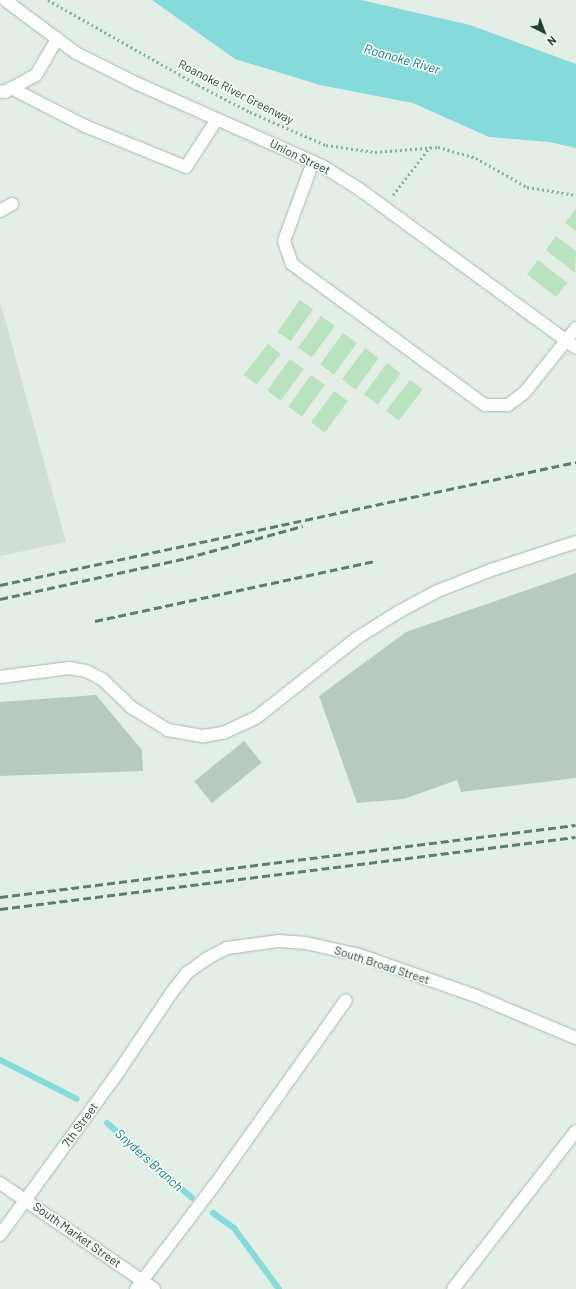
<!DOCTYPE html>
<html>
<head>
<meta charset="utf-8">
<style>
  body { margin:0 }
  #map { position:relative; width:576px; height:1289px; overflow:hidden; background:#e3eee7; font-family:Barlow,sans-serif }
  div>[style] { position:absolute }
  .built>* { inset:0; background:#d1dfd6 }
  .green>* { inset:0; background:#b9e2be; transform-origin:0 0 }
  .water>* { inset:0; background:#85dada }
  .stream>* { height:6px; margin:-3px; padding:0 3px; transform-origin:3px; border-radius:3px; background:#85dada }
  .building>* { inset:0; background:#b8cac0; transform-origin:0 0 }
  .path>* { height:2.5px; margin-top:-1.25px; transform-origin:0; background:repeating-linear-gradient(90deg,#7fb69c 0 2px,transparent 0 5px) }
  .roads { filter:drop-shadow(0 0 1px #a5b7ae) drop-shadow(0 0 1px #a5b7ae) }
  .minor>* { height:12px; margin:-6px; padding:0 6px; transform-origin:6px; border-radius:6px; background:#fff }
  .rail>* { height:3px; margin-top:-1.5px; transform-origin:0; background:repeating-linear-gradient(90deg,#5b7e6f 0 8px,transparent 0 12px) }
  span { translate:-50% -50%; white-space:nowrap; text-align:center; line-height:1.15; -webkit-text-stroke:3.5px #f4faf6; paint-order:stroke }
  .street-label { font-size:12px; color:#204234 }
  .water-label { font-size:13px; color:#127e80; font-style:italic }
  .north { position:absolute; left:524px; top:12px; width:40px; height:40px; -webkit-text-stroke:3px #f4faf6; paint-order:stroke; rotate:138deg; font-size:11px; font-weight:700; line-height:16px; text-align:center; color:#204234 }
  .north::after { content:''; display:block; margin:auto; width:14px; height:18px; background:#204234; clip-path:polygon(50% 0,100% 100%,50% 72%,0 100%) }
</style>
</head>
<body>
<div id="map">
  <div class="built">
    <div style="clip-path:polygon(0 301px,66px 542px,0 556px)"></div>
  </div>
  <div class="green">
    <div style="clip-path:polygon(576px 209px,576px 231px,565px 223px)"></div>
    <div style="clip-path:polygon(556px 236px,576px 251px,575px 273px,546px 250px)"></div>
    <div style="left:538px;top:260px;width:37px;height:18px;rotate:38deg"></div>
    <div style="left:300px;top:300px;width:16px;height:39px;rotate:35deg"></div>
    <div style="left:321px;top:316px;width:17px;height:39px;rotate:36deg"></div>
    <div style="left:343px;top:333px;width:17px;height:39px;rotate:36deg"></div>
    <div style="left:268px;top:344px;width:16px;height:39px;rotate:38deg"></div>
    <div style="left:365px;top:348px;width:17px;height:39px;rotate:36deg"></div>
    <div style="left:290px;top:359px;width:17px;height:39px;rotate:36deg"></div>
    <div style="left:387px;top:363px;width:17px;height:39px;rotate:36deg"></div>
    <div style="left:311px;top:375px;width:17px;height:39px;rotate:36deg"></div>
    <div style="left:410px;top:380px;width:16px;height:39px;rotate:38deg"></div>
    <div style="left:334px;top:391px;width:17px;height:39px;rotate:36deg"></div>
  </div>
  <div class="water">
    <div style="clip-path:polygon(152px 0,361px 0,470px 25px,576px 64px,576px 148px,549px 142px,489px 137px,413px 103px,320px 85px,235px 59px)"></div>
  </div>
  <div class="stream">
    <div style="left:0;top:1060px;width:86px;rotate:26.9deg"></div>
    <div style="left:107px;top:1123px;width:113px;rotate:41.4deg"></div>
    <div style="left:213px;top:1213px;width:26px;rotate:36deg"></div>
    <div style="left:234px;top:1228px;width:76px;rotate:53.6deg"></div>
  </div>
  <div class="building">
    <div style="clip-path:polygon(576px 573px,576px 778px,461px 792px,457px 780px,404px 799px,357px 803px,319px 696px,406px 632px)"></div>
    <div style="clip-path:polygon(96px 695px,142px 750px,143px 771px,0 776px,0 702px)"></div>
    <div style="left:244px;top:741px;width:28px;height:64px;rotate:51deg"></div>
  </div>
  <div class="path">
    <div style="left:48px;top:0;width:172px;rotate:29.5deg"></div>
    <div style="left:198px;top:85px;width:59px;rotate:27.4deg"></div>
    <div style="left:250px;top:112px;width:83px;rotate:23.5deg"></div>
    <div style="left:326px;top:145px;width:49px;rotate:8.1deg"></div>
    <div style="left:375px;top:152px;width:63px;rotate:-4.5deg"></div>
    <div style="left:438px;top:147px;width:40px;rotate:16deg"></div>
    <div style="left:476px;top:158px;width:59px;rotate:29.6deg"></div>
    <div style="left:527px;top:187px;width:50px;rotate:9.3deg"></div>
    <div style="left:393px;top:195px;width:61px;rotate:-52.4deg"></div>
  </div>
  <div class="roads">
    <div class="minor">
      <div style="left:5px;top:0;width:89px;rotate:36.7deg"></div>
      <div style="left:76px;top:53px;width:69px;rotate:26.6deg"></div>
      <div style="left:138px;top:84px;width:204px;rotate:24deg"></div>
      <div style="left:324px;top:167px;width:41px;rotate:32.2deg"></div>
      <div style="left:359px;top:189px;width:269px;rotate:36.2deg"></div>
      <div style="left:11px;top:88px;width:83px;rotate:27.2deg"></div>
      <div style="left:85px;top:126px;width:109px;rotate:22.1deg"></div>
      <div style="left:186px;top:167px;width:57px;rotate:-57.1deg"></div>
      <div style="left:0;top:91px;width:5px;rotate:11deg"></div>
      <div style="left:5px;top:92px;width:35px;rotate:-29deg"></div>
      <div style="left:36px;top:75px;width:42px;rotate:-59.7deg"></div>
      <div style="left:313px;top:162px;width:84px;rotate:110.2deg"></div>
      <div style="left:284px;top:241px;width:24px;rotate:71deg"></div>
      <div style="left:292px;top:264px;width:239px;rotate:36.2deg"></div>
      <div style="left:485px;top:405px;width:23px"></div>
      <div style="left:508px;top:405px;width:21px;rotate:-37deg"></div>
      <div style="left:525px;top:392px;width:82px;rotate:-51.4deg"></div>
      <div style="left:0;top:211px;width:14px;rotate:-30deg"></div>
      <div style="left:0;top:677px;width:70px;rotate:-7.4deg"></div>
      <div style="left:69px;top:668px;width:17px;rotate:10deg"></div>
      <div style="left:86px;top:671px;width:18px;rotate:27deg"></div>
      <div style="left:102px;top:679px;width:40px;rotate:44deg"></div>
      <div style="left:131px;top:707px;width:44px;rotate:31.9deg"></div>
      <div style="left:168px;top:730px;width:36px;rotate:10deg"></div>
      <div style="left:203px;top:736px;width:20px;rotate:-9deg"></div>
      <div style="left:223px;top:733px;width:38px;rotate:-25deg"></div>
      <div style="left:257px;top:717px;width:127px;rotate:-38.3deg"></div>
      <div style="left:357px;top:638px;width:51px;rotate:-32.1deg"></div>
      <div style="left:400px;top:611px;width:40px;rotate:-28deg"></div>
      <div style="left:435px;top:592px;width:60px;rotate:-21.4deg"></div>
      <div style="left:491px;top:570px;width:89px;rotate:-18.2deg"></div>
      <div style="left:0;top:1183px;width:187px;rotate:34.5deg"></div>
      <div style="left:0;top:1235px;width:203px;rotate:-54deg"></div>
      <div style="left:119px;top:1071px;width:95px;rotate:-56.1deg"></div>
      <div style="left:172px;top:992px;width:24px;rotate:-52deg"></div>
      <div style="left:187px;top:973px;width:24px;rotate:-36deg"></div>
      <div style="left:206px;top:959px;width:24px;rotate:-28deg"></div>
      <div style="left:227px;top:948px;width:51px;rotate:-7.8deg"></div>
      <div style="left:278px;top:941px;width:28px;rotate:4deg"></div>
      <div style="left:306px;top:943px;width:54px;rotate:12.8deg"></div>
      <div style="left:359px;top:955px;width:124px;rotate:19.3deg"></div>
      <div style="left:476px;top:996px;width:108px;rotate:22.8deg"></div>
      <div style="left:136px;top:1289px;width:133px;rotate:-53deg"></div>
      <div style="left:216px;top:1183px;width:224px;rotate:-54.6deg"></div>
      <div style="left:453px;top:1289px;width:200px;rotate:-52.1deg"></div>
    </div>
  </div>
  <div class="rail">
    <div style="left:0;top:585px;width:589px;rotate:-12.05deg"></div>
    <div style="left:0;top:599px;width:190px;rotate:-12.4deg"></div>
    <div style="left:186px;top:558px;width:121px;rotate:-15.3deg"></div>
    <div style="left:95px;top:621px;width:286px;rotate:-12.1deg"></div>
    <div style="left:0;top:897px;width:580px;rotate:-7.13deg"></div>
    <div style="left:0;top:909px;width:580px;rotate:-7.13deg"></div>
  </div>
  <div class="street-label">
    <span style="left:236px;top:92px;rotate:27deg">Roanoke River Greenway</span>
    <span style="left:300px;top:157px;rotate:26deg">Union Street</span>
    <span style="left:382px;top:965px;rotate:18deg">South Broad Street</span>
    <span style="left:80px;top:1125px;rotate:-54deg">7th Street</span>
    <span style="left:77px;top:1235px;rotate:35deg">South Market Street</span>
  </div>
  <div class="water-label">
    <span style="left:402px;top:59px;rotate:16deg">Roanoke River</span>
    <span style="left:149px;top:1160px;rotate:42deg">Snyders Branch</span>
  </div>
  <div class="north">N</div>
</div>
</body>
</html>
